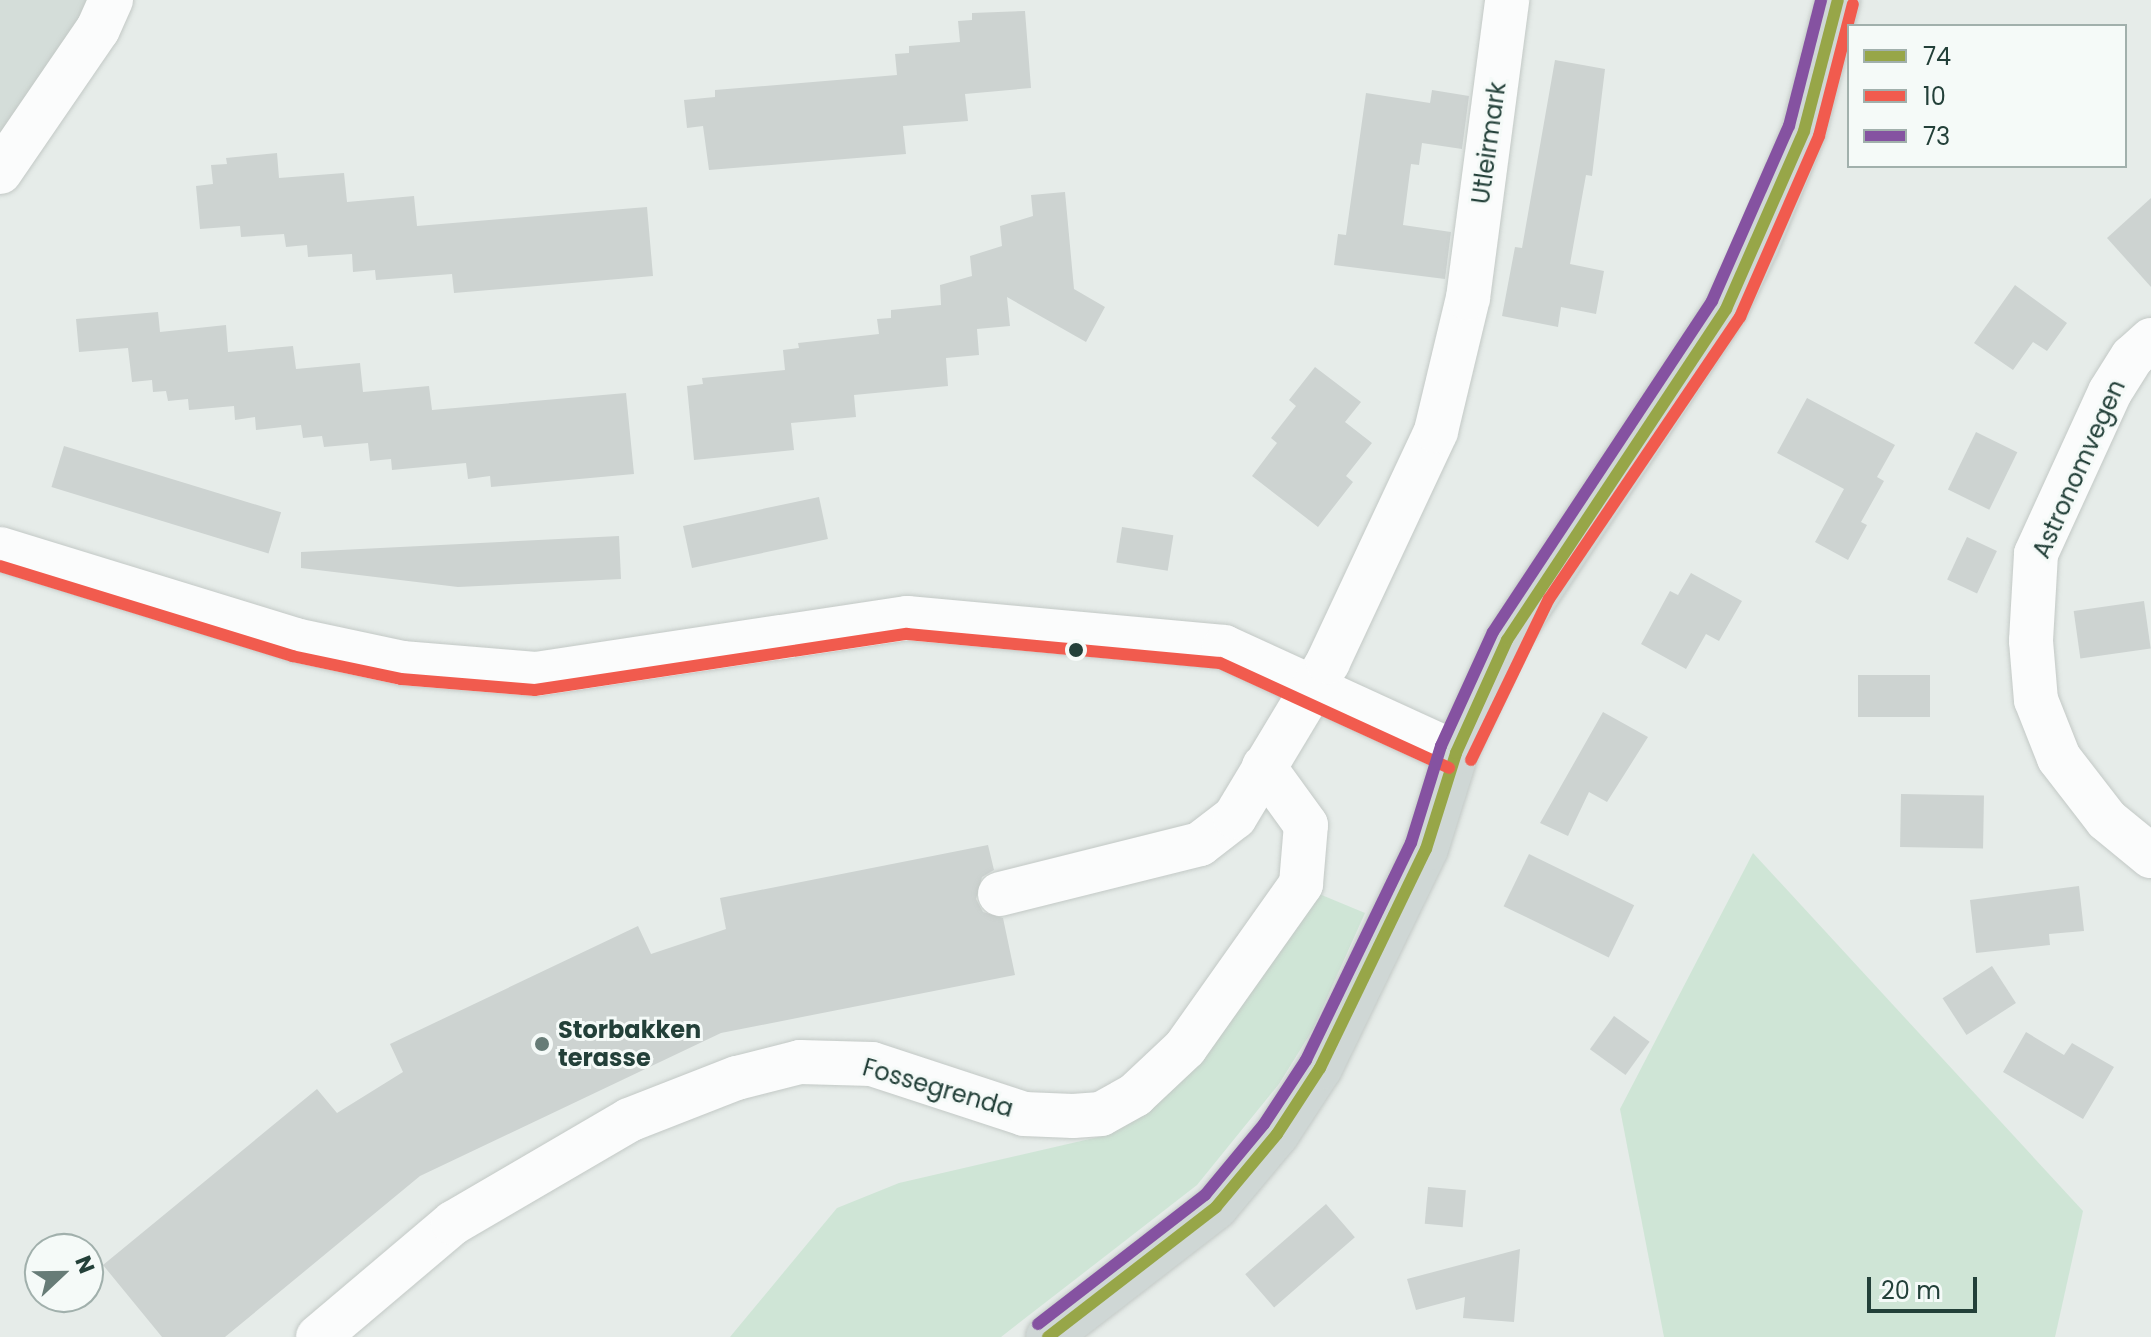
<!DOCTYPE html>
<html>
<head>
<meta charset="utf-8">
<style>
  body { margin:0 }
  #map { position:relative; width:2151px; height:1337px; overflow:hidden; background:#e6ece9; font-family:Poppins,sans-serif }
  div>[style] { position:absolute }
  .built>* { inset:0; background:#d4ddd9 }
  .green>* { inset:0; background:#cfe5d6 }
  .building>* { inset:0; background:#cdd3d1; transform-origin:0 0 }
  .roads { filter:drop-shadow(0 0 2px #c3c9c6) drop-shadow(0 0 2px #c3c9c6) }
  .minor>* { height:44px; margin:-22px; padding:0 22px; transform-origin:22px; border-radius:22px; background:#fbfcfc }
  .major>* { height:44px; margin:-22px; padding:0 22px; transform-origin:22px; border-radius:22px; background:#cfd7d5 }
  .bus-1>* { height:12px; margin:-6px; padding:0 6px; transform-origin:6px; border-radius:6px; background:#97a648 }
  .bus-2>* { height:12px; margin:-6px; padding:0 6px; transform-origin:6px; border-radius:6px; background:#f15b4e }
  .bus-3>* { height:12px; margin:-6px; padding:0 6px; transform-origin:6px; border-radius:6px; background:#8552a1 }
  .dots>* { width:22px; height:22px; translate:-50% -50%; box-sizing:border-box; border:4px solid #f5faf8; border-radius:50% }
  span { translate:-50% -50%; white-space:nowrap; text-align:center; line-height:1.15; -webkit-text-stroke:6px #f5faf8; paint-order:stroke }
  .street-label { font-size:24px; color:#234039 }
  .poi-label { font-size:24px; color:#234039; font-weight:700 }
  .left { translate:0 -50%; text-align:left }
  .legend { position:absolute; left:1847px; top:24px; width:280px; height:144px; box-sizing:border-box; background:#f5faf8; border:2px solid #a1b0ac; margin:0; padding:10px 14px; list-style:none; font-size:24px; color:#234039 }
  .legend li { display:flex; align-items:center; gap:16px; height:40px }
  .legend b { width:40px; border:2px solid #a1b0ac }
  .north { position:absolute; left:24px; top:1233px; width:80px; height:80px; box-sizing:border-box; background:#f5faf8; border:2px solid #a1b0ac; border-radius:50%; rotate:68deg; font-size:22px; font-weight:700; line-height:32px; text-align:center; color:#234039 }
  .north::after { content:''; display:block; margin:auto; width:28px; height:36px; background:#677c77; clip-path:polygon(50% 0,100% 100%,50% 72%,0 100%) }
  .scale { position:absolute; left:1867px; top:1277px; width:110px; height:36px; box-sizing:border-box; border:4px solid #234039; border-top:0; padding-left:10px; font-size:24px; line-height:28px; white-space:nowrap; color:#234039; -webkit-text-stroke:6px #f5faf8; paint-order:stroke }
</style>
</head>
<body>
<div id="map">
  <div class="built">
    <div style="clip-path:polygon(0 0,98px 0,0 146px)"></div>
  </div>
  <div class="green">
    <div style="clip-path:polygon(1753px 853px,2083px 1211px,2055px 1337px,1664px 1337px,1620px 1109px)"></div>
    <div style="clip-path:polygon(1312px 891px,1365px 913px,1313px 1029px,1279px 1084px,1197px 1185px,1001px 1337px,730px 1337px,837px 1208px,899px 1183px,1107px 1135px,1207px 1036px)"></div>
  </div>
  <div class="building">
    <div style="clip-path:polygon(1025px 11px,1031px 88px,965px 94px,968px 121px,903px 126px,906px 154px,709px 170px,703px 126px,687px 128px,684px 100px,715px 97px,715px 90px,897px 75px,895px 54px,909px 53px,909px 46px,960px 42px,958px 21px,972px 20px,972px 13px)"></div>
    <div style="clip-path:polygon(1555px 60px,1605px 69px,1592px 176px,1586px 175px,1570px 264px,1604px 271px,1596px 314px,1561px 307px,1558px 327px,1502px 316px,1515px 247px,1522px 248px)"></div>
    <div style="clip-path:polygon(1432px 90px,1469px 96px,1462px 149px,1422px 143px,1419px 165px,1411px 164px,1403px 225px,1451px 232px,1445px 279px,1334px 265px,1338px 234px,1346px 235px,1366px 93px,1430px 103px)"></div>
    <div style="clip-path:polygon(277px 153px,279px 178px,344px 173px,347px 202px,414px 196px,417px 226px,647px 207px,653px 276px,454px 293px,452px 274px,376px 280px,375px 270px,353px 272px,352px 254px,308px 257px,307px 245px,286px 247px,284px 234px,241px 237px,240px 226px,200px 229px,196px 186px,213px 184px,211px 165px,227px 164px,226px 158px)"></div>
    <div style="clip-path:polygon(1065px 192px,1074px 289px,1105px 307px,1086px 342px,1007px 297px,1010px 326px,977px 329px,979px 355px,946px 358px,948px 386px,854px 395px,856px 417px,791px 423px,794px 450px,694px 460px,687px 386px,703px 384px,702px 378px,785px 370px,783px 350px,799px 348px,798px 343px,879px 334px,877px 319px,891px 318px,891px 310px,941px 305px,940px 285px,972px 276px,970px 256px,1002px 246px,1000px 226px,1033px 216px,1031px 195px)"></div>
    <div style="clip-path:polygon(2151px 198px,2151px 287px,2107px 238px)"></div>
    <div style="clip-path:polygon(2015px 285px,2067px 323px,2047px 351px,2033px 342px,2013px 370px,1974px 343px)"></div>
    <div style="clip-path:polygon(158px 312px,160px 332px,226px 325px,228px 352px,293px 346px,296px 369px,360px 363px,363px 392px,429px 386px,432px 410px,626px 393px,634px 474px,491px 487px,490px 476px,468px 479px,466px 463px,392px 470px,391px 459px,370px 461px,368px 443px,324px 447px,322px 436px,303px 438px,301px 425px,256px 430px,255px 417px,235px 420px,234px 406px,189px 410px,188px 399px,168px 401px,166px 391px,153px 392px,152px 380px,132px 382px,128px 348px,79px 352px,76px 319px)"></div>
    <div style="clip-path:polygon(1315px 367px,1361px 402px,1345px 422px,1372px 443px,1346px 476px,1353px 482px,1318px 527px,1252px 476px,1277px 443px,1271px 438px,1296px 406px,1289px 400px)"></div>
    <div style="clip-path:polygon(1807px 398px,1895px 445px,1877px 477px,1884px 481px,1861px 522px,1867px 525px,1848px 560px,1815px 542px,1844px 489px,1777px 453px)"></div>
    <div style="left:1976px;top:432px;width:46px;height:64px;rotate:26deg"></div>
    <div style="left:64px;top:446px;width:227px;height:43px;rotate:17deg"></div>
    <div style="left:819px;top:497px;width:43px;height:139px;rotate:78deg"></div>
    <div style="left:1122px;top:527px;width:52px;height:36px;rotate:9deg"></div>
    <div style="clip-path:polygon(619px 536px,621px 579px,458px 587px,301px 568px,301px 552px)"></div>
    <div style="left:1967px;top:537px;width:33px;height:47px;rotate:25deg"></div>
    <div style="clip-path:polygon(1691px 573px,1742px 601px,1719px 641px,1706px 634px,1686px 669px,1641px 644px,1670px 591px,1678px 595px)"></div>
    <div style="left:2144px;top:601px;width:48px;height:71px;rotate:82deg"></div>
    <div style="left:1858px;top:675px;width:72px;height:42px"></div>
    <div style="clip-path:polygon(1603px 712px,1648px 737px,1607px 802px,1589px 792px,1568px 836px,1540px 823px)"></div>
    <div style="left:1901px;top:794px;width:83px;height:53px;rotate:1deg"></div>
    <div style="clip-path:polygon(988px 845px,994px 870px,982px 877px,976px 899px,983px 912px,1003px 918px,1015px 975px,721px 1033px,420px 1176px,225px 1337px,162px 1337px,103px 1265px,317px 1089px,337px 1113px,403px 1072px,390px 1044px,638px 926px,651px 954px,726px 929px,720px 898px)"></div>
    <div style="left:1529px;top:854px;width:117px;height:58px;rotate:26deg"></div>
    <div style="clip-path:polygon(2079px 886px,2084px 931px,2049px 934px,2050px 945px,1976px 953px,1970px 900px)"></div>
    <div style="left:1992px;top:966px;width:44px;height:59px;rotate:57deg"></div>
    <div style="left:1614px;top:1016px;width:44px;height:41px;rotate:36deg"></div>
    <div style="clip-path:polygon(2026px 1032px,2064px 1055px,2072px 1043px,2114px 1067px,2083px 1119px,2003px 1072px)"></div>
    <div style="left:1428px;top:1187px;width:38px;height:37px;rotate:5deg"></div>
    <div style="left:1326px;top:1204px;width:44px;height:107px;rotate:49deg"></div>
    <div style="clip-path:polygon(1520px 1249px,1514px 1322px,1463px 1318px,1465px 1297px,1416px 1310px,1407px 1279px)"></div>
  </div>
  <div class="roads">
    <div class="minor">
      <div style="left:0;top:172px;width:173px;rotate:-55.6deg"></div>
      <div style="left:98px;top:29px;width:32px;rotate:-66deg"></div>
      <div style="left:2151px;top:340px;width:25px;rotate:138deg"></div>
      <div style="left:2132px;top:357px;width:41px;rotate:122.2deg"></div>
      <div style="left:2110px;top:392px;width:178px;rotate:114.6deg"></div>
      <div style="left:2036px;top:554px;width:87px;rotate:93.3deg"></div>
      <div style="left:2031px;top:641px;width:59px;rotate:85.2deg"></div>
      <div style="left:2036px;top:700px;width:62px;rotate:68.4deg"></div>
      <div style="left:2059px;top:758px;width:78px;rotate:52.3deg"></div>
      <div style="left:2107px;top:820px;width:57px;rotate:39.3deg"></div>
      <div style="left:0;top:549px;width:309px;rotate:17.1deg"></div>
      <div style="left:295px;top:640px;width:109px;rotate:12.1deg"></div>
      <div style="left:402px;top:663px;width:134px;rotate:4.7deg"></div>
      <div style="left:536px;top:674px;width:375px;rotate:-8.6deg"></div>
      <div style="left:907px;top:618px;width:318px;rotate:5.2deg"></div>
      <div style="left:1224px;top:647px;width:255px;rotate:24.6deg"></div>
      <div style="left:1000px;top:894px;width:206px;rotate:-14deg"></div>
      <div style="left:1200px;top:844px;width:44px;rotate:-37.6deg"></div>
      <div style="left:1235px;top:817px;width:181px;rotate:-59deg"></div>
      <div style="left:1328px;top:662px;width:255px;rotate:-64.9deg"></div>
      <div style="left:1436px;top:431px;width:137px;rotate:-76.5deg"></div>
      <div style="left:1468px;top:298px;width:301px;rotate:-82.5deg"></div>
      <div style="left:318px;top:1337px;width:177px;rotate:-40.2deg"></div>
      <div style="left:453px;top:1223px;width:204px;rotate:-30.3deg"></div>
      <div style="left:629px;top:1120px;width:116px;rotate:-21.3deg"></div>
      <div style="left:737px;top:1078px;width:65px;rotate:-14.3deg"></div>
      <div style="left:800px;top:1062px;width:72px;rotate:1.6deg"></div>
      <div style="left:872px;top:1064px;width:160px;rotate:18.2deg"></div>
      <div style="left:1024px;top:1114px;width:49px;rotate:2.3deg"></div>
      <div style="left:1073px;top:1116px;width:28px;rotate:-4deg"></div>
      <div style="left:1101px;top:1114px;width:39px;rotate:-29deg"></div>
      <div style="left:1135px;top:1095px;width:69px;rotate:-43.2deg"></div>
      <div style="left:1185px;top:1048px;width:201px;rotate:-54.7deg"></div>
      <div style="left:1301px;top:884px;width:59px;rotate:-85.2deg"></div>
      <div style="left:1306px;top:825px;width:72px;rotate:-125.9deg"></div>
    </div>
    <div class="major">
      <div style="left:1048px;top:1337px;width:212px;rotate:-37.7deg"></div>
      <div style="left:1216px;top:1207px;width:95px;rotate:-50.1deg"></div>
      <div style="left:1277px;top:1134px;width:79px;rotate:-56.9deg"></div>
      <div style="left:1320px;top:1068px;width:243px;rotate:-64.2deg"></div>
      <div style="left:1426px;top:849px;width:101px;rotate:-72.6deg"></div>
      <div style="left:1456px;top:753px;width:124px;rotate:-65.7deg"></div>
      <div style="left:1507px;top:640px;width:397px;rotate:-56.5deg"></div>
      <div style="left:1726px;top:309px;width:71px;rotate:-64.2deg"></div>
      <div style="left:1757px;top:245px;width:123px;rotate:-67.6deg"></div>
      <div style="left:1804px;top:131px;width:135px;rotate:-75.5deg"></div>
    </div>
  </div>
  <div class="bus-1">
    <div style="left:1048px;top:1337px;width:212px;rotate:-37.7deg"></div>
    <div style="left:1216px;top:1207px;width:95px;rotate:-50.1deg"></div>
    <div style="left:1277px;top:1134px;width:79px;rotate:-56.9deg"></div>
    <div style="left:1320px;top:1068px;width:243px;rotate:-64.2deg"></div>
    <div style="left:1426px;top:849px;width:101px;rotate:-72.6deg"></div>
    <div style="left:1456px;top:753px;width:124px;rotate:-65.7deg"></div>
    <div style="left:1507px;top:640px;width:397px;rotate:-56.5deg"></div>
    <div style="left:1726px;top:309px;width:194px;rotate:-66.3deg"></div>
    <div style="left:1804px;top:131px;width:135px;rotate:-75.5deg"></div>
  </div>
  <div class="bus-2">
    <div style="left:0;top:566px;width:306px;rotate:17.1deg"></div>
    <div style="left:292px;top:656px;width:111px;rotate:11.9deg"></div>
    <div style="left:401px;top:679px;width:134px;rotate:4.7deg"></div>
    <div style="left:535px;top:690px;width:376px;rotate:-8.6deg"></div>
    <div style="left:907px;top:634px;width:314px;rotate:5.3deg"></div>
    <div style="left:1220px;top:663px;width:252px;rotate:24.6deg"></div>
    <div style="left:1471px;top:760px;width:179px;rotate:-64.2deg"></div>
    <div style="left:1549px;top:599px;width:341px;rotate:-55.9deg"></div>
    <div style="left:1740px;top:317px;width:197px;rotate:-66.4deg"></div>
    <div style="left:1819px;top:136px;width:136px;rotate:-75.6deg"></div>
  </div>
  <div class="bus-3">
    <div style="left:1038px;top:1324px;width:211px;rotate:-37.7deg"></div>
    <div style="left:1205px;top:1195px;width:92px;rotate:-50.3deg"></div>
    <div style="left:1264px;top:1124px;width:77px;rotate:-56.7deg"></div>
    <div style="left:1306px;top:1060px;width:241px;rotate:-64.2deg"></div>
    <div style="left:1411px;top:843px;width:102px;rotate:-72.8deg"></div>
    <div style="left:1441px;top:746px;width:125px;rotate:-65.5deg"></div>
    <div style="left:1493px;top:632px;width:397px;rotate:-56.5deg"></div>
    <div style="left:1712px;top:301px;width:191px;rotate:-66.3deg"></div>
    <div style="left:1789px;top:126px;width:130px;rotate:-75.7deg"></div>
  </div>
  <div class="dots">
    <div style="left:1076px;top:650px;background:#234039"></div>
    <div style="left:542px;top:1044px;background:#677c77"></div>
  </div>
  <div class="street-label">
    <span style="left:1489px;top:143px;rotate:-82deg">Utleirmark</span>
    <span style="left:2079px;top:469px;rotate:-66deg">Astronomvegen</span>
    <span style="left:938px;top:1088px;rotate:16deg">Fossegrenda</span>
  </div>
  <div class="poi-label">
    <span class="left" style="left:558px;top:1044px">Storbakken<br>terasse</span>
  </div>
  <ul class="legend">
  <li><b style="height:10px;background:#97a648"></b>74</li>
  <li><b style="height:10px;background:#f15b4e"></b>10</li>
  <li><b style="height:10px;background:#8552a1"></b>73</li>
  </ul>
  <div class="north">N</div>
  <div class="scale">20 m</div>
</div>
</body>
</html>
